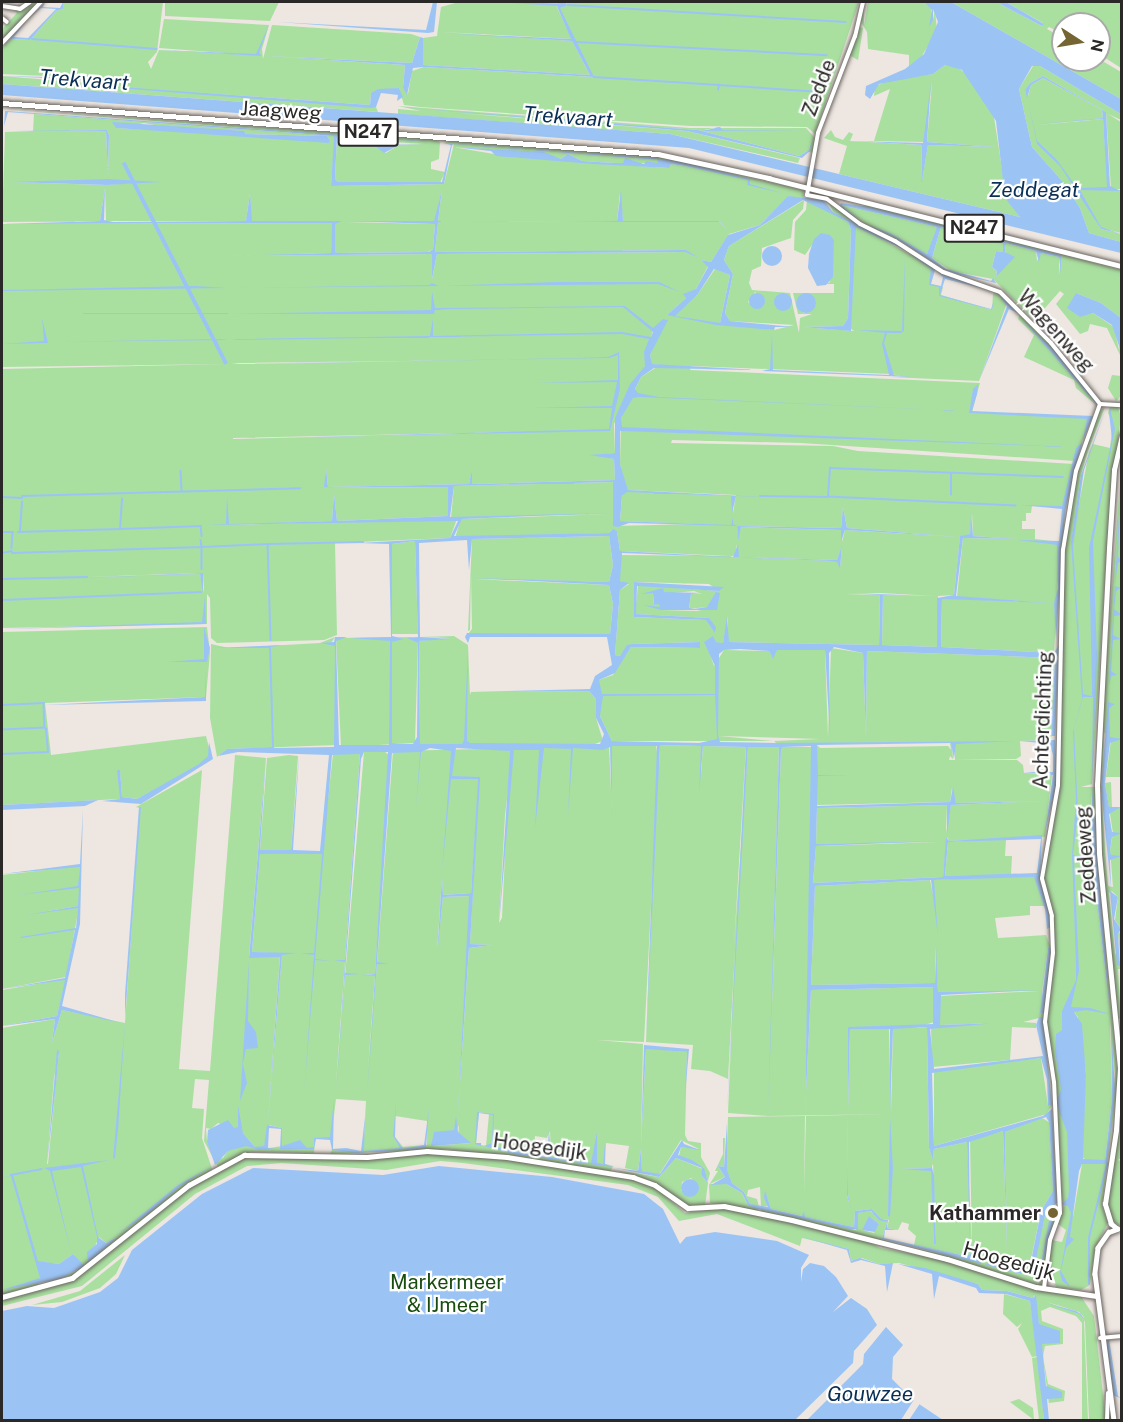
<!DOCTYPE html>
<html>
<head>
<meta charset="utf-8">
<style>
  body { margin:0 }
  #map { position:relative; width:1123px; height:1422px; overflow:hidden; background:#ede6e1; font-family:"Public Sans",sans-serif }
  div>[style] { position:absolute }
  .green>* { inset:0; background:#a9e0a0 }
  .water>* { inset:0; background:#9bc4f5; transform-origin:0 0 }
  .round { border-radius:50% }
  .pier>* { inset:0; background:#ede6e1 }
  .stream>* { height:1.5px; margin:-0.75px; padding:0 0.75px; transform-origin:0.75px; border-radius:0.75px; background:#9bc4f5 }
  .roads { filter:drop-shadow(0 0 2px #69635e) drop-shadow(0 0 2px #69635e) }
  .minor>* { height:4px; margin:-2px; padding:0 2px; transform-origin:2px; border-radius:2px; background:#fff }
  .tertiary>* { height:4.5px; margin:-2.25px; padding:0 2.25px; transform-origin:2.25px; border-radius:2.25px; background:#fff }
  .secondary>* { height:4.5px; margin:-2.25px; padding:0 2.25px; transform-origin:2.25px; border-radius:2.25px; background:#fff }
  .primary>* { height:5px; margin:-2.5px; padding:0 2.5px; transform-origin:2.5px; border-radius:2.5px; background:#fff }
  .dots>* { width:16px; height:16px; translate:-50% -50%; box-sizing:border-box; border:3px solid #fff; border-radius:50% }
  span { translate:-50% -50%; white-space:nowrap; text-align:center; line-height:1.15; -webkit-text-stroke:4.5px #fff; paint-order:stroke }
  .shield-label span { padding:2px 4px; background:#fff; border:2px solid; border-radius:4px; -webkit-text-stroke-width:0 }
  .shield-label { font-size:18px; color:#2b2927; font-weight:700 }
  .street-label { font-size:20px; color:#2b2927 }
  .poi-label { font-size:20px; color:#2b2927; font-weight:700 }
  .right { translate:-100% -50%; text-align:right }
  .park-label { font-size:20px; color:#184d10 }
  .water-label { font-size:21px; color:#0a2f55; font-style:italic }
  .frame { position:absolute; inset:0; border:3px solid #2b2927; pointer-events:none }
  .north { position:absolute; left:1051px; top:12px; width:60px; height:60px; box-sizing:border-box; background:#fff; border:2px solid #aaa9a9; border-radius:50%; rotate:102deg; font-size:16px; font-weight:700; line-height:24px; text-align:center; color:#2b2927 }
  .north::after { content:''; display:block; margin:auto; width:21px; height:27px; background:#746533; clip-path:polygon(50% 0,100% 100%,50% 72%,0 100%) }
</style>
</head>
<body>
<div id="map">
  <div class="green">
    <div style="clip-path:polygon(34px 2px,40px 2px,2px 42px,2px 29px,17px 13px,14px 10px,23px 10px)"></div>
    <div style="clip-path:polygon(63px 2px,163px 2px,157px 52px,148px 62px,151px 69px,159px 50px,251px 55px,159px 48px,164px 19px,269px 25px,262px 49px,263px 59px,272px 25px,411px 34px,420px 37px,412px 63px,266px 56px,405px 65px,403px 88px,408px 94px,412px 71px,424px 67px,593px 77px,559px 8px,567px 6px,566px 2px,859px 2px,815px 134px,807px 127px,690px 126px,420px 107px,404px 105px,399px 88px,371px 93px,370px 105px,94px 85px,91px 78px,2px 74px,2px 48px,11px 39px,30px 40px,56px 11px,63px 9px)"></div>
    <div style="clip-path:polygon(165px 2px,279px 2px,270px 21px,165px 16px)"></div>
    <div style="clip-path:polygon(459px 2px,564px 2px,556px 5px,572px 39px,441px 32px,572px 41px,590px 75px,423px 65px,423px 38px,437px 36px,441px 7px)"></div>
    <div style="clip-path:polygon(864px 2px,864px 25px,868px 2px,924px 2px,931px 8px,933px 20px,935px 10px,937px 31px,920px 59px,909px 67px,909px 55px,868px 49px,867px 32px,861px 22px)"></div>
    <div style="clip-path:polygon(951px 2px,996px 2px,1042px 26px,1043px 23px,1006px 2px,1121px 2px,1121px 68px,1099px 54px,1099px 24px,1063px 24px,1063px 34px,1049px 27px,1047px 29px,1063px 38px,1063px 60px,1099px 59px,1121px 72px,1121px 99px)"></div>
    <div style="clip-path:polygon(859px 27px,863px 28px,858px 60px,849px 55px)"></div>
    <div style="clip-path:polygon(945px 65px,954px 65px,969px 76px,993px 111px,1005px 188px,1020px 217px,839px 174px,847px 146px,824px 138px,831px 130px,835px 137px,843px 140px,849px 132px,853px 134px,850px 141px,922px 145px,921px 186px,928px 145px,996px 147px,927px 142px,932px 82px,924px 142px,874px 141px,890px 89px,874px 96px,875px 86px,894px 79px,933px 74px)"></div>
    <div style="clip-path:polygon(1033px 66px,1040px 66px,1121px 114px,1121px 120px,1108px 114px,1121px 122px,1121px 189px,1111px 189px,1121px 191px,1121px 233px,1101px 228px,1079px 189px,1111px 189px,1106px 112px,1043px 76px,1030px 83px,1025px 91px,1028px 96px,1031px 85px,1043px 78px,1102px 110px,1103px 118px,1038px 125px,1103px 119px,1108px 188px,1077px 188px,1101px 229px,1121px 234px,1121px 242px,1089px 233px,1080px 208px,1063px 182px,1032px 147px,1019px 89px)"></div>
    <div style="clip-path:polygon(2px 76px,376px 107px,378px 112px,2px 84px)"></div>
    <div style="clip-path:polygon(evenodd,398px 106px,690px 128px,806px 128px,816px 139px,814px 153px,809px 152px,811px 138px,809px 150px,799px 156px,698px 130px,457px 113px,687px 131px,800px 158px,798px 163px,670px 134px,398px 114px,398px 109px,421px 111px,398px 106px,719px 127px,723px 130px,806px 131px,704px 130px,719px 127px)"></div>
    <div style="clip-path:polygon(evenodd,2px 109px,434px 139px,440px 142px,439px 159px,431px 162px,431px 169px,445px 172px,440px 183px,338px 182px,335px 179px,337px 136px,382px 139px,2px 109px,351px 138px,379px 145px,393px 142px,424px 144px,399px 145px,386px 153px,376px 147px,338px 144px,351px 138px)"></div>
    <div style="clip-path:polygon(evenodd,34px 114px,335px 136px,331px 186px,444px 184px,454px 144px,443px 142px,452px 141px,659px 157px,803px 190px,804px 198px,788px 197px,760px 225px,729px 234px,711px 262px,701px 260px,708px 266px,696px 289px,667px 315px,675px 314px,698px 294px,715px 269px,730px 275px,720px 323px,774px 330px,794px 325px,730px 321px,725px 313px,733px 274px,724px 260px,729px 246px,804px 200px,803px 209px,793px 220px,791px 238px,762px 248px,761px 266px,752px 270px,749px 283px,752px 290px,790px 293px,799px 333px,800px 318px,812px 314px,798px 314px,793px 293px,834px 293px,834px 284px,826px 284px,830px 282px,812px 245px,805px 255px,794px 250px,795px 222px,806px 210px,807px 200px,848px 222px,851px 230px,848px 318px,843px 326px,803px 327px,854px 331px,850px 328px,855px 224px,833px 212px,828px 201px,867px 231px,933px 267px,931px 284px,943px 287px,941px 295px,992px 310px,993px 294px,998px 292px,1018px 312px,1007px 303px,979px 381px,890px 377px,906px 377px,891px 374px,691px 366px,690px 370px,980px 383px,972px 412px,1091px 418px,1075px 461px,801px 443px,672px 440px,671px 443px,833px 446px,858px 451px,1074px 464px,1065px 507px,1032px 506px,1031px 513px,1026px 513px,1026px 521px,1022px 521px,1022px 529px,1035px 529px,1035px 539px,1060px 542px,1054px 653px,941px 647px,942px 598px,1052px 603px,957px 597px,963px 538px,1015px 539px,973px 536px,972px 513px,970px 534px,960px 537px,954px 595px,938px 596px,937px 647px,882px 645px,883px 595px,934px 596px,881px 593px,846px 594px,880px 595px,879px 645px,728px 642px,728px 616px,723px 643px,706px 642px,714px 666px,724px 650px,769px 651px,773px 658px,776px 650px,825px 650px,828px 737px,831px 648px,863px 653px,866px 737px,867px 651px,1055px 658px,1051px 740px,1020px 741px,1021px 756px,1016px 759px,955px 760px,955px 744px,952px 744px,953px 759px,950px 756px,949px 760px,1017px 760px,1023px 765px,1024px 773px,1052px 774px,1045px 837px,949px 841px,947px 837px,943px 877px,813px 883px,816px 846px,940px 842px,816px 844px,817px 808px,947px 805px,946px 833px,951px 805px,1044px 801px,956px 803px,952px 788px,950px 802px,816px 805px,817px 745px,820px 748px,948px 746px,951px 750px,950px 743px,776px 743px,774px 741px,820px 739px,719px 736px,773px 741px,612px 741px,600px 716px,599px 680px,613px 675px,631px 647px,699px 648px,699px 642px,633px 644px,620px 656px,615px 655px,620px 590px,629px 584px,620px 581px,620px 555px,729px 556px,620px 551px,617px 531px,612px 530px,609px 533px,455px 538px,461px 519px,610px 514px,451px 518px,454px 486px,614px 482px,613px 526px,696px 524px,620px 521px,622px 496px,627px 491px,732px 496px,733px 513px,736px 495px,628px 490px,625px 486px,620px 464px,621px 418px,641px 377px,660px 365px,651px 364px,650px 355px,666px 319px,653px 329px,645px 366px,614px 424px,615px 453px,597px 455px,614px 459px,615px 480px,472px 484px,472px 470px,469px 484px,328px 487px,326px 468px,325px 487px,300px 488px,448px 487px,448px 516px,337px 521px,334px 494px,332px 521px,225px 525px,457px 519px,450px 538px,335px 543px,337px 635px,324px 640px,217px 643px,211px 638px,210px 598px,207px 594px,207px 624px,2px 628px,2px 369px,228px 364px,2px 367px,2px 224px,333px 223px,331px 253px,231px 256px,432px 254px,432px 279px,437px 254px,686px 252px,699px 258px,686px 251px,679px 250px,435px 252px,438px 223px,443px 221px,438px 221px,442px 189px,435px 221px,346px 222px,435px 224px,433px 249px,428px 252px,338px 253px,335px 252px,335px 223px,341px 221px,251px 221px,250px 193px,246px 221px,106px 221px,105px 188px,100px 221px,2px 222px,5px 132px,33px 131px,34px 114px,144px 123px,177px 129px,244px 131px,246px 134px,327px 136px,330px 140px,117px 128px,144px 123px,34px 114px,107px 130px,109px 135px,108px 176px,106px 131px,34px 131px,107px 130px,34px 114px,456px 144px,653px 158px,746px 178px,685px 166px,671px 164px,668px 168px,511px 157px,453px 147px,540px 153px,561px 159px,568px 154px,582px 161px,615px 163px,657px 163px,659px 160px,456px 144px,34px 114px,10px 182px,111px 183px,145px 182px,105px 185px,10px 182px,34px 114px,620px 193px,623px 221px,719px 221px,728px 230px,719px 222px,447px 222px,617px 221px,620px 193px,34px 114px,755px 292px,765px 300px,757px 309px,748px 302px,755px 292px,34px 114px,808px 294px,814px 298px,815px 306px,804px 313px,797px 301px,808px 294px,34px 114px,471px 360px,251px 364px,232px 364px,239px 363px,471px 360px,34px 114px,511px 432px,459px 434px,233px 439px,233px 438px,511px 432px,34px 114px,843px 507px,847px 528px,958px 537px,845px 530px,842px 542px,841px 530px,741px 527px,738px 536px,737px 526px,841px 528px,843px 507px,34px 114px,737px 544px,738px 557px,837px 560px,842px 546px,840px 568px,837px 561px,730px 557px,735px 555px,737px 544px,34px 114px,203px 573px,204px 593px,200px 574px,86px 577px,203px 573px,34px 114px,635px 582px,709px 584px,719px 591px,638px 585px,635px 614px,709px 618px,716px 633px,707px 620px,634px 617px,635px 582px,34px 114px,694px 591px,702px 594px,691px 594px,689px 609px,707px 607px,716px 598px,706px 609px,697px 611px,661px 610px,660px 603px,654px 605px,653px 595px,694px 591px)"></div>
    <div style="clip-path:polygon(841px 205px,938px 227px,938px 232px,927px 254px,865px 224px)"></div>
    <div style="clip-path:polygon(857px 206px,878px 206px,1121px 270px,1121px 318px,1101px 303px,1076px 293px,1083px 314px,1093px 313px,1114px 327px,1119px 350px,1121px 339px,1121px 357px,1107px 328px,1090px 324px,1088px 331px,1080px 334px,1056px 304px,1064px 294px,1060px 291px,1038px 316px,1044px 322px,1042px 328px,993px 279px,951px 271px,932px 258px,941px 227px,1003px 243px,1003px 252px,996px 251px,992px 267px,997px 271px,996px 277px,1010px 259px,1005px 251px,1006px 243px,1036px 251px,1037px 261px,1041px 253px,1059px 257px,1059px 275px,1061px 255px)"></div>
    <div style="clip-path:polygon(1020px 314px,1050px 344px,1096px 405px,1076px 388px,1074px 380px,1024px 357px,1034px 335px,1018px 319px)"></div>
    <div style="clip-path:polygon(1112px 375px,1121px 376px,1121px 396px,1116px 401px,1108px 388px)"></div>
    <div style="clip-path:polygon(evenodd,1105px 407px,1088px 451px,1081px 475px,1071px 545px,1089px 452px,1093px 444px,1110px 448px,1113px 423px,1108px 413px,1110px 407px,1118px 407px,1121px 417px,1110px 500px,1092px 784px,1081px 787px,1095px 787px,1097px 857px,1118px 1079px,1102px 1205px,1108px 1223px,1095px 1248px,1090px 1285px,1081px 1290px,1057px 1287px,1047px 1276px,1051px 1240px,1062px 1242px,1066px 1230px,1058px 1224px,1063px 1209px,1047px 1026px,1054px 960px,1053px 916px,1043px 877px,1060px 787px,1065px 537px,1080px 463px,1098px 413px,1105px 407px,1091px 788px,1095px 858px,1110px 1010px,1092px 859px,1074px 858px,1092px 857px,1091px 788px,1105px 407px,1074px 1012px,1078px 1017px,1086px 1073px,1081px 1138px,1083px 1158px,1087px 1160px,1105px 1160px,1112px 1099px,1110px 1020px,1115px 1075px,1107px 1163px,1082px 1164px,1073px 1217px,1074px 1012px)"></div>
    <div style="clip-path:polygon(1121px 468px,1121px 777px,1106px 777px,1111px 740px,1104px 732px,1102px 782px,1099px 774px,1101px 736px)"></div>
    <div style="clip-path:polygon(609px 536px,613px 565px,609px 582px,473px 579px,609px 585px,613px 604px,610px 634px,468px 634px,472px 629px,471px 575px,470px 630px,468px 631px,472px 539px)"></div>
    <div style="clip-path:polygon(415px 541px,418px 634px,392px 634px,392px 544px)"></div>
    <div style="clip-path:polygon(207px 627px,210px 653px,206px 697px,45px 703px,51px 755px,206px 736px,212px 759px,137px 799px,122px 797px,120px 772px,120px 799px,2px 805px,2px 632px)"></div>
    <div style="clip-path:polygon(454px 636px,468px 645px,470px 695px,471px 692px,589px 691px,596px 699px,596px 718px,603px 741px,592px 745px,420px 744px,419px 641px,450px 638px,420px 637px)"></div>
    <div style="clip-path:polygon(335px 637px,331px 643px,335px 646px,337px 745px,227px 749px,217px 757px,210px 718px,211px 644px,229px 648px,320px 643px)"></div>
    <div style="clip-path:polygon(418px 637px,410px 638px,418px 643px,415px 743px,341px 747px,336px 638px)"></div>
    <div style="clip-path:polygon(evenodd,656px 745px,659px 766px,660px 745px,701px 746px,701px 774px,703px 746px,746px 747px,734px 946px,748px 746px,779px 747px,771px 1032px,781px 750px,783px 747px,813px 747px,805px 1113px,811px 990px,933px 987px,934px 1022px,915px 1028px,927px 1027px,929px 1148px,933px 1159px,934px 1149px,967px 1142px,972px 1249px,970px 1140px,1003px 1131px,1007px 1250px,1005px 1132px,1042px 1118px,1049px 1122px,1053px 1191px,1041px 1211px,1029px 1269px,1023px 1273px,1010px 1267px,1007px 1254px,1002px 1263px,988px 1262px,987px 1265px,1021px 1274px,1032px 1274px,1046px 1211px,1053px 1205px,1058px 1215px,1049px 1240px,1041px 1285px,1038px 1285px,1052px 1219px,1037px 1285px,905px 1247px,982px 1261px,972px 1253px,966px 1256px,914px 1245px,916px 1236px,908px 1229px,909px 1224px,902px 1222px,898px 1230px,887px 1228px,889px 1220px,881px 1219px,872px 1209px,855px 1211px,854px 1227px,804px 1217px,803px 1212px,803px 1216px,771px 1209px,765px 1191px,768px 1206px,761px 1207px,760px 1187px,748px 1190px,747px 1196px,757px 1199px,759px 1207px,750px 1204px,744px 1192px,732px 1183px,726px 1169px,728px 1117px,805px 1116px,804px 1194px,806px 1116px,889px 1114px,768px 1116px,728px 1113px,735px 950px,728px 1079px,710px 1071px,691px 1069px,693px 1045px,646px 1042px,657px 789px,644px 1042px,597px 1040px,643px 1044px,641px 1146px,646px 1048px,687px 1052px,685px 1135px,688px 1141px,701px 1143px,701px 1157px,710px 1173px,708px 1181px,703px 1174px,704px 1168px,679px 1156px,681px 1147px,699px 1149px,681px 1140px,659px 1175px,642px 1171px,641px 1149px,638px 1171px,625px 1168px,629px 1146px,606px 1143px,605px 1164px,613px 1166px,611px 1171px,446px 1149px,330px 1154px,332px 1150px,362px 1152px,364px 1138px,366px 1101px,336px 1099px,331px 1139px,315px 1138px,314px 1153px,250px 1152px,218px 1167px,204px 1141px,209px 1080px,195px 1079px,192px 1108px,204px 1109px,202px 1138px,212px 1169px,79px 1273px,2px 1295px,2px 1028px,55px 1019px,52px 1043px,62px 1010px,125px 1023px,140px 808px,136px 807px,202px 770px,179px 1069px,210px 1071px,235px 755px,266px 758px,249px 957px,280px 956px,268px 1122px,282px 954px,289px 954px,252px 952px,260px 853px,322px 854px,333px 754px,360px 754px,345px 960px,341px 960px,345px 961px,336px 1084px,364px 752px,384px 751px,390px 756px,375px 974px,365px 974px,375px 976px,368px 1070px,377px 964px,383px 964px,377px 963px,393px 751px,609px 746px,612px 812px,612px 746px,656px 745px,479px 777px,470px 944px,492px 945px,469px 948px,458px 1113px,470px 896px,443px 897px,437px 953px,442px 877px,443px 895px,471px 893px,479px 777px,656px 745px,508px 789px,502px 918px,499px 923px,505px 816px,508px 789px,656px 745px,848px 1027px,893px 1028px,891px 1112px,889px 1028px,850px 1029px,848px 1110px,848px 1027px,656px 745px,59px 1051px,48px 1164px,47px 1164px,54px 1078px,59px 1051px,656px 745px,479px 1112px,489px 1114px,486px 1146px,476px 1144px,479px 1112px,656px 745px,848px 1115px,848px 1194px,850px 1206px,847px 1195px,848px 1115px,656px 745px,395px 1116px,427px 1121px,427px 1145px,403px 1147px,395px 1137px,395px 1116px,656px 745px,218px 1123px,243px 1133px,255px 1147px,264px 1147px,269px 1125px,281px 1128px,282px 1146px,258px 1150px,245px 1145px,228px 1150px,223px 1158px,216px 1159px,217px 1163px,207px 1142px,206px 1128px,211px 1129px,218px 1123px,656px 745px,459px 1125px,458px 1136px,471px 1143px,432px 1146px,455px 1135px,459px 1125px,656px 745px,550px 1131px,551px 1158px,589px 1164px,533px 1156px,535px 1136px,547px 1138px,550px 1131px,656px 745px,933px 1164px,936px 1244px,934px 1245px,932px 1170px,900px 1169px,931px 1168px,933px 1164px,656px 745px,99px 1237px,106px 1243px,117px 1237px,88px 1263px,99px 1237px,656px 745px,73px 1254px,81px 1264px,77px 1271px,40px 1284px,34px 1282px,40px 1278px,41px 1262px,59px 1264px,73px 1254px)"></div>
    <div style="clip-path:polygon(289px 755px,298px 756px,291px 851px,264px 852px,260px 850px,267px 758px)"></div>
    <div style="clip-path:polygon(1111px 782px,1112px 808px,1121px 808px,1121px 929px,1115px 920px,1118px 897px,1112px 891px,1109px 893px,1115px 953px,1121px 964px,1118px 934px,1121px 931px,1121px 969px,1118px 969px,1121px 1019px,1118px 1018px,1100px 842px,1101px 789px,1106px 863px,1108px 886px,1113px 887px,1110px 850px,1113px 833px,1105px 783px)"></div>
    <div style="clip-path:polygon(1006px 839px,1005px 856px,1012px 856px,1011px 875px,945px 876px,948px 842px)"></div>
    <div style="clip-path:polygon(80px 866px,79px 906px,42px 912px,79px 907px,66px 977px,2px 989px,2px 875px)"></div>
    <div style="clip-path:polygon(1012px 876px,1035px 877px,1045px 906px,1030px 906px,1030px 915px,995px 918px,998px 938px,1046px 935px,1051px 948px,1048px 948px,1042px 992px,1043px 1017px,1023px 1022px,1036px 1023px,1036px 1028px,1012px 1027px,1010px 1060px,932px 1067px,931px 1027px,997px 1023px,940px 1025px,938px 996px,1039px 991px,938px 992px,935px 947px,935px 983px,811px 985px,815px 886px,930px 880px,934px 899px,934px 880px)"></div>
    <div style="clip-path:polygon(66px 979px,57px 1016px,2px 1026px,2px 990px)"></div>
    <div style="clip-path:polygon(1041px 1058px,1048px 1106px,1052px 1105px,1047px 1114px,934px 1146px,934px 1070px)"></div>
    <div style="clip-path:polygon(1121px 1095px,1121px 1158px,1118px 1160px,1121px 1161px,1121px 1228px,1112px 1219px,1107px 1205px)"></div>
    <div style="clip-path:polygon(723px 1138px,725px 1138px,724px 1167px,718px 1166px,725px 1177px,710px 1184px,726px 1184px,742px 1193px,748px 1205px,759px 1208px,757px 1211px,710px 1203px,709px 1185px,718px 1171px,715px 1171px,723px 1154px)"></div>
    <div style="clip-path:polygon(438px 1153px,526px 1161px,635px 1179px,652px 1185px,685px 1213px,724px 1208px,801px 1223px,866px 1240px,880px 1248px,951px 1261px,1036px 1288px,1036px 1292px,1038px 1288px,1080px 1295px,1094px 1316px,1106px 1420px,1089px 1420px,1085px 1323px,1083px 1316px,1079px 1312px,1047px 1302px,1079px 1314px,1084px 1320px,1088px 1420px,1082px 1419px,1082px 1323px,1076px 1316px,1050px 1307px,1041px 1311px,1042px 1321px,1063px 1329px,1063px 1344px,1045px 1346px,1043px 1356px,1035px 1295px,1033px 1298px,1007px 1291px,982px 1290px,978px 1284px,899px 1263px,879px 1264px,862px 1258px,851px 1261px,849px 1249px,802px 1238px,800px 1246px,717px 1214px,679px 1221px,658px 1197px,628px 1185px,463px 1163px,440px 1161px,386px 1170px,281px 1163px,247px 1166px,195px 1194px,82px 1286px,2px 1306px,2px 1298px,79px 1277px,196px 1183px,239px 1159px)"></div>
    <div style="clip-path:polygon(evenodd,676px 1158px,703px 1169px,701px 1175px,708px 1183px,705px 1206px,685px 1205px,650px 1181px,615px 1170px,659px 1177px,676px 1158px,691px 1178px,699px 1187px,681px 1191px,682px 1182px,691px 1178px)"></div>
    <div style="clip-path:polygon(evenodd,761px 1209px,856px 1230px,857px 1213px,870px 1211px,887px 1222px,882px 1239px,904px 1246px,761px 1212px,761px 1209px,870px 1217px,879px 1224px,874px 1233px,862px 1230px,870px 1217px)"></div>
    <div style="clip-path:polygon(125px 1255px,116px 1274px,100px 1288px,62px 1302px,32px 1305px,80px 1291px)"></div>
    <div style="clip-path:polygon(1004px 1294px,1030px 1301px,1038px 1356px,1032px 1357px,1018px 1329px,1022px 1323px,1017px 1327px,1003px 1314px)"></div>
    <div style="clip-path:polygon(1038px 1357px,1044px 1420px,1039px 1420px,1032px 1358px)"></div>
    <div style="clip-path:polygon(1043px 1357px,1048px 1384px,1065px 1391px,1064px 1401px,1049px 1403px,1051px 1420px)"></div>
    <div style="clip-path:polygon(1019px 1399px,1033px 1408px,1034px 1420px,1010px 1402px)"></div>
  </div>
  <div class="water">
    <div style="clip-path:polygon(45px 2px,43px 7px,60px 8px,63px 2px,63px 9px,56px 11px,30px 40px,11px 39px,2px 48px,27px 20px,14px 37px,28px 38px,56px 9px,41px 8px,29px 19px)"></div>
    <div style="clip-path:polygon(433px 2px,437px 2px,434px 32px,428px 33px,278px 22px,426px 30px)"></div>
    <div style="clip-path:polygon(566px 2px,567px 6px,560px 8px,594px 77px,424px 67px,413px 68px,407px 95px,403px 88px,405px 65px,265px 56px,412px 63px,420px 37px,423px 38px,423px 65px,590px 75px,572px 41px,441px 33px,571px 39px,556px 4px)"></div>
    <div style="clip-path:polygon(924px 2px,951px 2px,1121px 99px,1121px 114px,1040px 66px,1032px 66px,1019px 89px,1032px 147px,1063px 182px,1080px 208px,1089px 233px,1121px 242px,1121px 253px,689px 148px,2px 95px,2px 84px,670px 134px,1020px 217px,1005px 198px,996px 121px,962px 70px,945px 65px,933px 74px,879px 84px,870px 99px,865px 95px,866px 86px,905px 69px,924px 54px,938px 22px,933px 9px,933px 20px,929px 27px,932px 10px)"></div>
    <div style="clip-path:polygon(996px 2px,1006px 2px,1044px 24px,1042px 26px)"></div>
    <div style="clip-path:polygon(269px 25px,259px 53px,262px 56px,159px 50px,256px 54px)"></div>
    <div style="clip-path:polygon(2px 76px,91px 78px,94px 85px,370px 105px,371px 93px,378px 89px,399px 88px,403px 97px,397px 101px,398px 95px,381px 93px,376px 107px,370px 108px,105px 87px,91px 86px,90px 80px)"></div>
    <div style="clip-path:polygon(1043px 76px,1106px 112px,1110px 186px,1121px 191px,1080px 190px,1101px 227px,1121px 234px,1101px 229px,1060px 166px,1037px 144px,1028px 101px,1037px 141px,1057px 160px,1077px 188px,1107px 187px,1103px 119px,1038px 124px,1103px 118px,1102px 110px,1043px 78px,1031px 85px,1027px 98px,1025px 90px,1030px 83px)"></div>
    <div style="clip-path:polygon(931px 82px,927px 142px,996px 147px,928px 145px,921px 187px,922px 145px,854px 141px,923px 143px)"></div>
    <div style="clip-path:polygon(398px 107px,698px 130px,799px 156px,809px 150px,813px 138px,810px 151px,802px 158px,687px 131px)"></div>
    <div style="clip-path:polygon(5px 111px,439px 142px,360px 138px,377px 145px,424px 144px,399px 145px,384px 153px,376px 147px,339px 144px,341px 139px,351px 137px,337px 136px,335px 179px,338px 182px,442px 182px,451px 145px,443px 143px,653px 158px,683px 162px,742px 177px,750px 179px,750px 184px,785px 194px,747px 185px,748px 180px,685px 166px,671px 164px,669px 168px,593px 164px,496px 156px,491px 151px,453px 147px,544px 152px,561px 159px,568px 154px,582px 161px,615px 163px,623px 163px,625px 158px,644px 164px,646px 161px,657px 163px,658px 160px,454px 144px,452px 145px,444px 184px,331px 186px,334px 136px,8px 112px,4px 126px)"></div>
    <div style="clip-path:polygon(112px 122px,244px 131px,246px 134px,327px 136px,330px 140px,329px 143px,116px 128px)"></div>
    <div style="clip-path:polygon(720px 127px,723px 130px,806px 130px,702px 131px)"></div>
    <div style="clip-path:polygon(13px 130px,107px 130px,109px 135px,108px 176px,106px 131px)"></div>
    <div style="clip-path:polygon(108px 179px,161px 182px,107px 185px,10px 182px)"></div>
    <div style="clip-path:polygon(105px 188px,104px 220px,113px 222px,246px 221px,250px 193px,252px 221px,342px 221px,335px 224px,335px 252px,339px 253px,429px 252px,433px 249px,435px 224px,346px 221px,434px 221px,442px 189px,438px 221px,443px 221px,438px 223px,435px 252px,679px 250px,686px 250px,699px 258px,685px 252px,437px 254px,432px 279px,432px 254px,231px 256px,331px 253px,332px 223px,2px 224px,100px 221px)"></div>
    <div style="clip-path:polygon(621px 190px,623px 221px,719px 221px,728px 230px,719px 222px,447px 222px,617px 221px)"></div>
    <div style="clip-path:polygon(evenodd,788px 196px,823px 200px,833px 212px,893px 242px,907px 251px,856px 227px,851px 331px,802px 327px,843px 326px,848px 318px,851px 230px,848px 222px,803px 200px,729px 246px,724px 260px,733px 274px,725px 313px,730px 321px,793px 327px,775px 327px,774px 330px,716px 325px,667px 315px,686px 298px,683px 294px,696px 289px,708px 267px,701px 260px,711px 262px,728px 235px,760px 225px,788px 196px,714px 269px,730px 275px,720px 323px,675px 316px,698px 294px,714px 269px)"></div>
    <div style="clip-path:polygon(841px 203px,869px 207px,1061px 255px,1061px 275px,1059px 257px,1041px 253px,1039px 262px,1036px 251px,1006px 243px,1005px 252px,1015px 257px,996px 277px,997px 271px,992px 267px,996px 251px,1003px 252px,1003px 243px,941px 227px,932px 258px,946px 269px,991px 281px,993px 278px,996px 283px,961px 275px,945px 270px,894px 237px,865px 224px,890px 233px,927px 254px,937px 227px,841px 205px,862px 222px,842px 209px,840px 205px)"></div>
    <div style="clip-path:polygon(821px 233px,830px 235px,834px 240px,833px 277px,826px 285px,817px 286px,808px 268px,809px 254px,814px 239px)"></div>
    <div class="round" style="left:762px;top:246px;width:20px;height:20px"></div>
    <div style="clip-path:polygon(910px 254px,922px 260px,935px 270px,931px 284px,941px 286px,943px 277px,938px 272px,994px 291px,945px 279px,940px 295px,991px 309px,994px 301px,992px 310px,939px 296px,939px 287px,929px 285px,931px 269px)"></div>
    <div style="clip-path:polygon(905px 257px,904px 331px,901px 333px,887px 333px,884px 343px,894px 375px,911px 377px,762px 371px,770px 369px,772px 333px,773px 370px,889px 375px,882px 344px,885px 333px,857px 330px,902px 331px)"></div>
    <div style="clip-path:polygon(556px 282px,659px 282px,680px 292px,658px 284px,441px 286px)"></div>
    <div style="clip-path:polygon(432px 283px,439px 286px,231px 288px,429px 285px)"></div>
    <div style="clip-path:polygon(195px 286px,227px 288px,2px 291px,2px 290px)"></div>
    <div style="clip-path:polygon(evenodd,432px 291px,435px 308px,625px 306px,653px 328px,663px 319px,668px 320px,650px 355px,652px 364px,759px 370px,654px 368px,641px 377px,635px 389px,638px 393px,659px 397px,966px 411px,639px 397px,633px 398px,621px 418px,622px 427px,1073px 447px,620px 431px,620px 464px,628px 490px,763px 497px,736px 496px,732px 513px,731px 496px,627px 492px,622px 496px,620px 521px,731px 525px,733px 517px,733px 524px,737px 526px,841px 528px,843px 507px,847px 528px,958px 537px,845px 530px,841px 542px,841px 530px,741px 527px,738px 541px,737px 526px,629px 523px,618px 527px,613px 526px,613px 482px,454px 486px,450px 517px,609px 513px,462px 519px,454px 536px,609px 533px,613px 529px,617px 531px,620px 551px,733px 557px,738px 544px,739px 557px,837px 560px,842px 545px,840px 569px,837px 562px,831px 561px,622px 553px,620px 581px,629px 583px,620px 590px,615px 655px,620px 656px,627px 645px,633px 644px,700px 642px,700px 648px,631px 647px,615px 673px,599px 680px,602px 694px,715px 694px,715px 666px,704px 642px,713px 636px,716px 642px,723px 643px,727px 616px,729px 642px,879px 645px,880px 595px,846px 593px,934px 596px,883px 595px,882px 645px,937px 647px,937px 598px,954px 595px,960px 536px,970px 534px,971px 513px,973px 536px,1015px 539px,963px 538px,956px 596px,1052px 603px,942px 599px,941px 647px,1054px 653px,1059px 645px,1055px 736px,1051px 736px,1055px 658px,867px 651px,866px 737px,863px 653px,834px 647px,829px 653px,830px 737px,825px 650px,777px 650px,773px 659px,769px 651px,740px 649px,724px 650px,719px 654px,718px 736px,720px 742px,776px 743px,1016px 741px,956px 744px,954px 759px,951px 743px,817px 745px,818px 775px,852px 775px,818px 776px,817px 806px,950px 802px,953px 787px,956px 803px,1044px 801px,951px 805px,947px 835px,947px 805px,817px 808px,816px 844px,941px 841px,816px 846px,813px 883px,943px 877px,946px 837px,949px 841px,1042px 835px,1040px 881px,1050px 908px,1051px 927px,1047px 929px,1045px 909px,1034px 877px,934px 880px,938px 937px,931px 880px,815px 886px,811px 985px,935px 983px,936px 946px,938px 992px,1039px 990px,941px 995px,940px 1025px,997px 1023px,930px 1029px,934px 1069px,1043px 1056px,1036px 1025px,1039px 1017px,1043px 1017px,1052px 1105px,1048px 1106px,1047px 1080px,1041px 1058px,932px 1073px,934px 1146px,1043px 1116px,1052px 1109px,1057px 1203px,1046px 1211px,1033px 1274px,1021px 1274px,986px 1265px,988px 1262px,1004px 1263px,1007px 1254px,1010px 1267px,1025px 1273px,1030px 1266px,1041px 1211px,1053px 1191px,1049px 1122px,1046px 1117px,1005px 1132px,1007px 1250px,1003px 1131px,969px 1142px,970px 1250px,967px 1142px,934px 1149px,933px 1160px,929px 1148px,927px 1027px,893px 1029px,890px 1112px,890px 1029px,850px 1029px,848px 1110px,848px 1027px,933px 1024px,933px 987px,811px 990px,805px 1114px,811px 746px,783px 747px,781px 750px,768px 1114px,779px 747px,748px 747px,727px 1111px,746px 747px,703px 746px,699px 795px,701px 746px,660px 745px,646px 1042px,657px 746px,612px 746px,612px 821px,610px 747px,603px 750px,573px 748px,568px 816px,571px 749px,544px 748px,535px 829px,539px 750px,514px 750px,499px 925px,510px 751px,456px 748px,452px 776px,480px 777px,480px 780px,470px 944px,492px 945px,469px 948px,458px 1113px,469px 896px,443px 897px,437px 957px,442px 876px,443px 895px,471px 893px,478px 779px,451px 779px,442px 872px,451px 751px,430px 748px,421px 752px,416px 808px,420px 752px,392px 753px,377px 962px,390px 964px,377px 964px,367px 1097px,375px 976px,362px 975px,375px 974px,388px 752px,364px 752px,361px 759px,345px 973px,360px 974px,345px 975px,336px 1095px,345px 962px,334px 960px,345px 960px,360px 754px,332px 755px,315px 959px,331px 961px,315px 960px,304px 1094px,314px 955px,300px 953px,314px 953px,322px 854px,260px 854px,252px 952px,297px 953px,282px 955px,268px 1122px,280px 957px,249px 958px,266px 758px,260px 850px,291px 850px,299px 755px,293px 850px,320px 851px,329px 755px,238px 752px,218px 756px,227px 749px,272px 747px,269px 648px,212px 648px,284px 645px,271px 647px,274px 748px,334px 747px,335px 646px,321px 643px,334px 642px,335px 637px,347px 637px,336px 641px,339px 745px,389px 745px,390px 641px,350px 638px,391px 637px,389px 544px,359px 543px,450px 538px,458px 521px,206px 525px,226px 524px,227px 496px,229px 524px,332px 521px,334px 493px,337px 521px,448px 516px,448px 487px,287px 488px,324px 487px,326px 468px,328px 487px,469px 484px,472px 469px,472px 484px,615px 480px,614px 459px,589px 455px,615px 453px,615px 418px,630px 384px,645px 366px,644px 352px,649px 339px,622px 334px,238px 340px,232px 339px,430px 336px,433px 318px,433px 336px,622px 332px,651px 337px,653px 332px,623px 307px,447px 309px,435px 310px,434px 314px,231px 314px,431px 310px,432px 291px,609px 536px,613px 565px,609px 582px,473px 578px,609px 585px,613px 604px,610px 634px,467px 633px,465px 637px,468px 643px,470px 637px,607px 637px,612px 665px,595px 676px,590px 689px,472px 692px,589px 691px,596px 699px,596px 718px,604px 734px,600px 744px,470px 743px,467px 741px,468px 647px,464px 740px,462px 744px,420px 744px,419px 641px,451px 639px,420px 637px,419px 543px,467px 540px,469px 570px,472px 539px,609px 536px,432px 291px,415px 541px,418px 637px,407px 638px,418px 643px,417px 737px,413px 744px,397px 744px,392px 743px,392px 642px,404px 639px,392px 636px,392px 544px,415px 541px,432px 291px,603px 696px,715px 695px,717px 739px,699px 743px,612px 741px,600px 716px,603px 696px,432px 291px,1041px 839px,1037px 873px,945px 876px,948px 842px,1041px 839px)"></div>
    <div class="round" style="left:749px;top:293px;width:16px;height:16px"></div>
    <div style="clip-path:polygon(997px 293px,1018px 313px,1009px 309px,979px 381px,1007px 306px)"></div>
    <div style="clip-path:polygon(1076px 293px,1101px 303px,1121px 318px,1121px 352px,1112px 325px,1093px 313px,1080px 317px,1067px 308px)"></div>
    <div class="round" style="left:796px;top:293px;width:20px;height:20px"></div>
    <div class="round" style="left:774px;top:293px;width:18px;height:18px"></div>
    <div style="left:228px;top:313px;width:1px;height:145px;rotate:90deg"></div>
    <div style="clip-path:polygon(1020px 317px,1055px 351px,1097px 402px,1096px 404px)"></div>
    <div style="clip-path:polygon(42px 318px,48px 343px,2px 344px,44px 341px)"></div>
    <div style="clip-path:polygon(220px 339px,228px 340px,50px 342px)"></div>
    <div style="clip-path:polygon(619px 352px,620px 389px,610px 431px,233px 439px,609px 429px,612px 408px,529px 408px,612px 406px,617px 382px,536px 383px,618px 380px,618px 355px,609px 358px,231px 364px,578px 358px,608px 357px)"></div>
    <div style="left:228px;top:363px;width:4px;height:226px;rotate:153deg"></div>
    <div style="clip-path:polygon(978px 384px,977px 394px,972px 411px,1093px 416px,1083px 440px,1087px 419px,969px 413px,973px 389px)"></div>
    <div style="clip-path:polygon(1106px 408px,1084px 470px,1073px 546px,1083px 694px,1092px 696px,1089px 548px,1112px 439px,1109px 413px,1110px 408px,1115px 429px,1093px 541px,1097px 656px,1092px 784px,1093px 697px,1083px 697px,1074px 729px,1078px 813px,1073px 855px,1092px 856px,1092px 788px,1110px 1010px,1092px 859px,1074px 859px,1079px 971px,1071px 1007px,1090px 1008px,1110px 1014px,1086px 1010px,1074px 1012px,1082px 1024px,1086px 1075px,1083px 1159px,1105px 1160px,1112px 1099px,1111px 1020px,1115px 1091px,1107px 1164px,1082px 1164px,1079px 1171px,1070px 1237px,1074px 1239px,1066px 1248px,1061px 1271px,1070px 1287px,1062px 1281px,1060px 1273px,1071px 1213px,1068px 1206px,1061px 1204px,1068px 1198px,1069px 1189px,1067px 1132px,1056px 1103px,1061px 1089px,1055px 1051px,1056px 1034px,1062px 1030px,1062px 1011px,1076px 980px,1076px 964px,1072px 855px,1076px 799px,1073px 732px,1082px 699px,1071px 542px,1081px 475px)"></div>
    <div style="clip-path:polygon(1082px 443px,1065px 511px,1056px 640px,1054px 603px,1058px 588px,1057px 545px,1017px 540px,1059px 541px,1062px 509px,1020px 505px,1062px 506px,1076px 448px)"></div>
    <div style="clip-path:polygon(1121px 481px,1118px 556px,1121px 561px,1118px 563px,1115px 583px)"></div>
    <div style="clip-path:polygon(203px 573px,203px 594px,200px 574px,79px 578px)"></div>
    <div style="clip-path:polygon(634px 582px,724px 587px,719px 591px,637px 586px,636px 614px,709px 618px,716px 627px,715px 633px,706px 620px,634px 617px)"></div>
    <div style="clip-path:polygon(1115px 586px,1121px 588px,1116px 591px,1114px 609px,1122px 615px,1114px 616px,1113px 635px,1121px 639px,1113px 640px,1111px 671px,1117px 675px,1111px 676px,1109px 686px)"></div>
    <div style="clip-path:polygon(663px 588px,664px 592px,703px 593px,691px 594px,689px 608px,694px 609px,707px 607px,716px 592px,720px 593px,717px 610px,661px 610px,643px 605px,660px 607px,659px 604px,654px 605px,653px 593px,641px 594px)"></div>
    <div style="clip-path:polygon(205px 596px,206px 624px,2px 629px,202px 622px)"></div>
    <div style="clip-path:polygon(204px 627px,210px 648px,207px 662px,167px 662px,204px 659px)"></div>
    <div style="clip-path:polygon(206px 665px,206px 701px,44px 705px,205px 697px)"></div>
    <div style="clip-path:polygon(1108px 702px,1115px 704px,1109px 708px,1110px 737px,1122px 739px,1110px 743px,1105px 783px,1109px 807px,1121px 807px,1109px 814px,1112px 832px,1122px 833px,1112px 837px,1110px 850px,1111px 855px,1122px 856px,1110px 860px,1111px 888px,1101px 789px)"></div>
    <div style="clip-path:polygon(1055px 740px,1057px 783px,1045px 832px,1053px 775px,1024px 772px,1053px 772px,1053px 755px,1050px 744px,1020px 741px)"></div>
    <div style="clip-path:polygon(209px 742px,213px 759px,141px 804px,102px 801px,120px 799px,117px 770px,120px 770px,122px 797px,137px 799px,199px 764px,208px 756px)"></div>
    <div style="clip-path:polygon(98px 800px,85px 806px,2px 810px,2px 805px)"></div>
    <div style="clip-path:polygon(139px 807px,141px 807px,125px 1018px,125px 994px)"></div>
    <div style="clip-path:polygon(83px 809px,80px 924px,62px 1006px,121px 1023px,62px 1010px,52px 1043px,55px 1019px,2px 1026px,57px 1016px,65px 980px,2px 989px,65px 978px,75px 930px,21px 938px,20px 937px,76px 928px,78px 908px,26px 915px,78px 906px,79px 888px,19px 895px,78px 886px,80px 867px,2px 874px,80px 864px)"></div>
    <div style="clip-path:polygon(1110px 891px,1118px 897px,1114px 919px,1121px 929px,1118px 934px,1120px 966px,1117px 965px)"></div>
    <div style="clip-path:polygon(1048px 948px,1051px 948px,1048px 987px,1044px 1013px,1040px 1013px)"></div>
    <div style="clip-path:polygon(249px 960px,248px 1021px,256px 1032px,258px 1048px,246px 1049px,243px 1064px,247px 1083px,240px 1101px)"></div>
    <div style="clip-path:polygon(125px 1022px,118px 1131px,115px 1158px,113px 1159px)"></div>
    <div style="clip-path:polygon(644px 1045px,689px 1049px,685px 1095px,687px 1052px,646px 1049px,641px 1146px)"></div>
    <div style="clip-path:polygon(57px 1050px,59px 1051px,56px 1085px,47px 1164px)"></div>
    <div style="clip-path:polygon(334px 1099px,333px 1149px,346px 1148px,361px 1151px,365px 1117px,364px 1151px,400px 1148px,393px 1136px,396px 1103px,395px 1137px,403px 1149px,424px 1145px,429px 1108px,426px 1148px,357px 1153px,332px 1150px,330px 1140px,316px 1139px,314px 1149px,280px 1149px,281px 1129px,269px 1128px,268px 1148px,276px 1149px,258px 1150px,246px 1146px,228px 1151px,215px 1165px,207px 1142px,208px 1130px,228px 1120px,234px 1128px,238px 1127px,238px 1105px,243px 1133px,255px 1147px,264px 1146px,267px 1125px,282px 1128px,282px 1146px,300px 1140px,307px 1148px,314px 1147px,314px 1138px,330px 1137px)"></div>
    <div style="clip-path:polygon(477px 1112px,494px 1114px,493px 1146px,528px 1154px,547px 1157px,549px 1130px,551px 1157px,591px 1163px,597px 1132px,597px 1163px,603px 1164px,605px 1143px,605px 1164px,613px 1167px,518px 1155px,484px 1146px,492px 1143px,493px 1115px,479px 1113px,476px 1143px,481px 1143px,481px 1146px,475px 1144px)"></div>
    <div style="clip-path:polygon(848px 1115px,848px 1194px,851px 1209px,847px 1195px)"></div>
    <div style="clip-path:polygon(456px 1116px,458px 1132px,471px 1143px,431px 1146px,434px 1132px,454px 1130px)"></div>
    <div style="clip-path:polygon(890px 1116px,893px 1169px,890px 1217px,888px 1216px)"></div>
    <div style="clip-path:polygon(727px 1123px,727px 1170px,732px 1183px,744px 1192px,750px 1204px,768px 1207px,764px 1198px,765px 1190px,771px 1209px,802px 1216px,804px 1211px,805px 1217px,854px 1227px,855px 1211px,872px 1209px,881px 1219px,888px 1220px,887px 1228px,897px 1230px,885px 1230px,884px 1238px,966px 1256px,972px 1253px,982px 1264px,882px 1239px,887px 1222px,879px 1220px,871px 1211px,858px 1213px,858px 1229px,850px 1229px,754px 1208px,748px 1205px,742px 1193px,726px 1184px,711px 1185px,725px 1177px,718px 1166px,724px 1167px)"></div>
    <div style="clip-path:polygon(682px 1140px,684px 1144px,700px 1150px,681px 1147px,678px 1155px,692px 1160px,704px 1168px,708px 1183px,701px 1175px,702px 1168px,676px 1158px,659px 1177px,615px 1168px,638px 1171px,641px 1149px,642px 1171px,660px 1174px)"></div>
    <div style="clip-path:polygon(109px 1160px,83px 1166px,98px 1237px,106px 1243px,117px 1237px,88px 1264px,87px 1252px,97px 1244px,97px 1237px,81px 1167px,52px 1171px,71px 1252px,50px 1171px,44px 1168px)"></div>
    <div style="clip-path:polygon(931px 1164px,934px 1175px,936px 1244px,934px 1245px,931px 1171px,898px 1169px,931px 1168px)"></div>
    <div style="clip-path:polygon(212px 1166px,179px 1187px,149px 1213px,118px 1234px,178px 1185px)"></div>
    <div style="clip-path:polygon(439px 1166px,552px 1177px,644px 1194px,663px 1209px,680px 1244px,686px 1237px,715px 1232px,777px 1241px,809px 1255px,801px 1268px,801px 1282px,803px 1269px,810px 1263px,824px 1266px,836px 1277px,848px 1296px,833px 1312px,851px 1298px,867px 1309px,877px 1325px,854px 1351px,853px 1363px,795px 1420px,2px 1420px,2px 1311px,27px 1306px,54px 1308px,100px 1292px,118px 1278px,132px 1250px,202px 1194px,253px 1168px,383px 1175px)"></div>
    <div style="clip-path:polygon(13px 1175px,38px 1261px,59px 1264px,73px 1254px,85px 1266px,60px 1279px,2px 1290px,40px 1278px,11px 1176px,2px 1178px)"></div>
    <div class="round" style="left:681px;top:1179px;width:18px;height:18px"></div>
    <div style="clip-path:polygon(869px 1216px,879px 1224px,875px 1232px,862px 1230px)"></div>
    <div style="clip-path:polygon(1051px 1219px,1053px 1222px,1037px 1285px,1049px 1221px)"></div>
    <div style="clip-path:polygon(802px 1237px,849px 1249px,851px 1261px,860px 1258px,879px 1264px,893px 1263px,887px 1292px,885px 1266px,861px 1260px,851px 1263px,847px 1250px)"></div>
    <div style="clip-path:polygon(898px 1264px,925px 1268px,978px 1284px,982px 1290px,1007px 1291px,1033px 1298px,1036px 1295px,1039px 1324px,1060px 1331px,1060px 1343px,1042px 1344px,1046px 1386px,1062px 1392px,1062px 1398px,1047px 1399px,1049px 1420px,1044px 1420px,1030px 1301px,1006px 1294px,979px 1293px,976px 1288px,939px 1276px,934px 1299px,932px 1274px)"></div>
    <div style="clip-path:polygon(1046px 1303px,1076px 1311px,1081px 1314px,1084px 1319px,1089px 1420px,1084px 1320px,1079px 1314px)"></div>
    <div style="clip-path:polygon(886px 1327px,903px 1345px,893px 1357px,892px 1379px,913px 1400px,943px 1420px,807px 1420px,863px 1364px,864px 1354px)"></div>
    <div style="clip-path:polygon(1109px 1339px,1118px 1396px,1121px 1398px,1114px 1396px,1106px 1345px)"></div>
  </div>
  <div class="pier">
    <div style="clip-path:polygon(915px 1398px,921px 1402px,909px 1420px,901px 1420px)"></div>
  </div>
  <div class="stream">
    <div style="left:512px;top:2px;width:45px;rotate:3.8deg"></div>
    <div style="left:568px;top:5px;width:278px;rotate:3.5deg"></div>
    <div style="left:32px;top:39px;width:125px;rotate:4.6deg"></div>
    <div style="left:576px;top:42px;width:251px;rotate:3deg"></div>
    <div style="left:594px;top:77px;width:125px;rotate:3.7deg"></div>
    <div style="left:718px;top:90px;width:5px;rotate:-79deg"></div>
    <div style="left:719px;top:85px;width:102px;rotate:3.9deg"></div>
    <div style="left:181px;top:471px;width:19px;rotate:87deg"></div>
    <div style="left:951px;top:495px;width:21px;rotate:-90deg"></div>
    <div style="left:22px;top:496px;width:278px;rotate:-1.6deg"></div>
    <div style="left:760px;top:496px;width:67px;rotate:0.9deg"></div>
    <div style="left:2px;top:497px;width:20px;rotate:3deg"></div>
    <div style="left:1016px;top:506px;width:188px;rotate:-177.3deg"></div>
    <div style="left:828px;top:497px;width:29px;rotate:-86deg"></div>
    <div style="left:830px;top:468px;width:233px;rotate:2.2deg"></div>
    <div style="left:120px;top:529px;width:81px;rotate:-2.1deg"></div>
    <div style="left:201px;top:526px;width:10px;rotate:84deg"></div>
    <div style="left:20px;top:531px;width:29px;rotate:-86deg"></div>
    <div style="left:2px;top:532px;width:11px"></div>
    <div style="left:13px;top:532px;width:16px;rotate:94deg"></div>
    <div style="left:18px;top:532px;width:102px;rotate:-1.7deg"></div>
    <div style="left:120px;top:529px;width:30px;rotate:-86deg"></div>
    <div style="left:201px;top:540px;width:7px;rotate:82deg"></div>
    <div style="left:202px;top:547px;width:66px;rotate:-2.6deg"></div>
    <div style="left:268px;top:544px;width:96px;rotate:88.2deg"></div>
    <div style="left:268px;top:544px;width:95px;rotate:-1.2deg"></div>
    <div style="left:2px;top:553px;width:10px;rotate:-11deg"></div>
    <div style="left:12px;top:553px;width:190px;rotate:-1.8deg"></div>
    <div style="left:202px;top:547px;width:22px;rotate:90deg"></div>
    <div style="left:2px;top:579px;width:85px;rotate:-1.3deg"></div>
    <div style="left:2px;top:600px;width:199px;rotate:-2.3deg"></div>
    <div style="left:2px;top:705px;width:42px;rotate:-2.7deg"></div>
    <div style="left:44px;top:703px;width:25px;rotate:88deg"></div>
    <div style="left:45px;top:728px;width:43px;rotate:177.3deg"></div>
    <div style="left:2px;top:754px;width:46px;rotate:-2.5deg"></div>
    <div style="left:48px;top:752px;width:23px;rotate:-95deg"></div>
    <div style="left:11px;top:1175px;width:31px;rotate:-11deg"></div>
    <div style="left:1089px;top:1284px;width:46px;rotate:-90deg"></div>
    <div style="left:1089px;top:1238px;width:76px;rotate:-76.3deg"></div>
  </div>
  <div class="roads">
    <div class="minor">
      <div style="left:863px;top:2px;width:35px;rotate:103deg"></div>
      <div style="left:855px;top:36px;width:104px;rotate:110.9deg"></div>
      <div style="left:818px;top:133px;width:63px;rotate:100.1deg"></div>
      <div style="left:807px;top:195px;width:20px;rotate:11deg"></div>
      <div style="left:827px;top:199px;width:41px;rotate:37.1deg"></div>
      <div style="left:860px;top:224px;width:39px;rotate:26deg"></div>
      <div style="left:895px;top:241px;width:57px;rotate:32.9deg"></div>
      <div style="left:943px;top:272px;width:60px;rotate:19.3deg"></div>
      <div style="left:1000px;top:292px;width:72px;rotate:45deg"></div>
      <div style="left:1051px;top:343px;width:78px;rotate:51.2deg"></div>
      <div style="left:2px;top:6px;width:18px;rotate:9deg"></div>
      <div style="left:20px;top:9px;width:12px;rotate:-35deg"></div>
      <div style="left:2px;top:18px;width:6px;rotate:39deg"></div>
      <div style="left:2px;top:43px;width:57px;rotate:-46.4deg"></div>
      <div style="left:1100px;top:404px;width:22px;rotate:3deg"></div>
      <div style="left:1044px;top:1288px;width:48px;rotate:-82.9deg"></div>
      <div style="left:1050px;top:1240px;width:29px;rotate:-70deg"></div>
      <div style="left:1060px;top:1213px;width:131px;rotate:-92.6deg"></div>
      <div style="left:1054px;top:1082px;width:61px;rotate:-98.5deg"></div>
      <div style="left:1045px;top:1022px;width:69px;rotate:-83.4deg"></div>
      <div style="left:1053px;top:953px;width:37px;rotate:-92deg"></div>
      <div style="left:1052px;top:916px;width:39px;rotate:-105deg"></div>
      <div style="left:1042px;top:878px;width:94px;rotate:-80.2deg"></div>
      <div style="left:1058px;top:785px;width:235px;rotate:-88.8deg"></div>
      <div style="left:1063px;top:550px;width:80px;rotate:-80.7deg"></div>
      <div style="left:1076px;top:471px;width:71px;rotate:-70.3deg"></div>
      <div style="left:1100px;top:1338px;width:22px;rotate:-5deg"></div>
      <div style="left:1107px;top:1420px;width:27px;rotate:-88deg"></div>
    </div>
    <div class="tertiary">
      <div style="left:2px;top:1297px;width:73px;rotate:-15.2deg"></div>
      <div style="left:72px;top:1278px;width:149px;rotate:-38.5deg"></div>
      <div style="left:189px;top:1185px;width:63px;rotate:-28.6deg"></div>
      <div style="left:244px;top:1155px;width:123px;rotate:0.9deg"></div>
      <div style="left:367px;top:1157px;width:60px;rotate:-5.7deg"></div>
      <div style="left:427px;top:1151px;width:80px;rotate:4.3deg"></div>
      <div style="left:507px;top:1157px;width:128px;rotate:9deg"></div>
      <div style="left:633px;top:1177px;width:23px;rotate:20deg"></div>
      <div style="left:655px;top:1185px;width:40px;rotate:34.9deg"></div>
      <div style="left:688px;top:1208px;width:36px;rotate:-3deg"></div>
      <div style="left:724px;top:1206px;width:69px;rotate:11.6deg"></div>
      <div style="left:792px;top:1220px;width:160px;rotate:14.1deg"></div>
      <div style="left:947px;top:1259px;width:93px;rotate:17.5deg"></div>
      <div style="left:1036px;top:1287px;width:61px;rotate:8.5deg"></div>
    </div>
    <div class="secondary">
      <div style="left:1111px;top:1224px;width:21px;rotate:-107deg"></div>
      <div style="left:1105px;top:1204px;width:75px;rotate:-81.5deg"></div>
      <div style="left:1116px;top:1130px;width:62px;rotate:-86.3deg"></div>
      <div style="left:1120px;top:1068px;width:216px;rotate:-95.6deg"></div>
      <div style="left:1099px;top:853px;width:68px;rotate:-91.7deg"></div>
      <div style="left:1097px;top:785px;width:237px;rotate:-87.1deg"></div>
      <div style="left:1109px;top:548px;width:78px;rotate:-86.3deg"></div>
      <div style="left:1114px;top:470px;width:36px;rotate:-77deg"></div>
      <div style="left:1109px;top:1232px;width:19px;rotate:125deg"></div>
      <div style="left:1098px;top:1248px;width:26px;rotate:97deg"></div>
      <div style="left:1095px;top:1274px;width:147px;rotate:82.6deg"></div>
      <div style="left:1109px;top:1232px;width:9px;rotate:-21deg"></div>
      <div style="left:1117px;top:1229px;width:8px;rotate:-140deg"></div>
    </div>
    <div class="primary">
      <div style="left:2px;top:103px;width:658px;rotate:4.45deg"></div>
      <div style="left:658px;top:154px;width:114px;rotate:12.2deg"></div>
      <div style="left:768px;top:178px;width:365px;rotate:14deg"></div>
    </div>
  </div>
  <div class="dots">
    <div style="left:1053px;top:1213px;background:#746533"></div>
  </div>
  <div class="shield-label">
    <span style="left:368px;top:132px">N247</span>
    <span style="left:974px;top:228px">N247</span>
  </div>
  <div class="street-label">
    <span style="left:819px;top:88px;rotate:-69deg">Zedde</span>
    <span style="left:281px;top:111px;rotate:4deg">Jaagweg</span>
    <span style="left:1056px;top:331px;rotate:48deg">Wagenweg</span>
    <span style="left:1043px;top:720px;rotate:-88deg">Achterdichting</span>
    <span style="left:1086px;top:855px;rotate:-94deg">Zeddeweg</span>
    <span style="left:540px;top:1147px;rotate:8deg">Hoogedijk</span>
    <span style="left:1009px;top:1261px;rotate:16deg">Hoogedijk</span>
  </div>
  <div class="poi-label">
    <span class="right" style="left:1041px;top:1213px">Kathammer</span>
  </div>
  <div class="park-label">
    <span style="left:447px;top:1294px">Markermeer<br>&amp; IJmeer</span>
  </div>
  <div class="water-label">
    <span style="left:84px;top:80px;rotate:4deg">Trekvaart</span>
    <span style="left:568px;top:117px;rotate:4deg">Trekvaart</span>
    <span style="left:1034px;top:190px">Zeddegat</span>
    <span style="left:870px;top:1394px">Gouwzee</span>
  </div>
  <div class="frame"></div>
  <div class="north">N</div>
</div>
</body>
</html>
